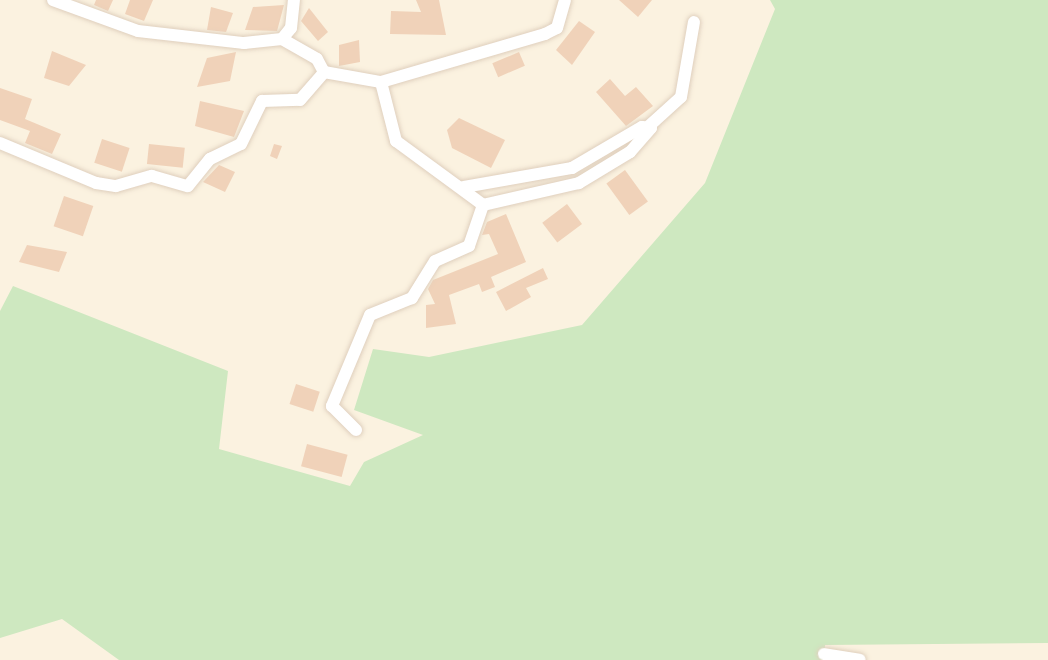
<!DOCTYPE html>
<html>
<head>
<meta charset="utf-8">
<style>
  body { margin:0 }
  #map { position:relative; width:1048px; height:660px; overflow:hidden; background:#fbf2e0; font-family:"Open Sans",sans-serif }
  div>[style] { position:absolute }
  .green>* { inset:0; background:#cee8c0 }
  .building>* { inset:0; background:#f0d2b9; transform-origin:0 0 }
  .roads { filter:drop-shadow(0 0 2px #dfcfbd) drop-shadow(0 0 2px #dfcfbd) }
  .minor>* { height:12px; margin:-6px; padding:0 6px; transform-origin:6px; border-radius:6px; background:#fff }
  span { translate:-50% -50%; white-space:nowrap; text-align:center; line-height:1.15; -webkit-text-stroke:5px #fff6e6; paint-order:stroke }
</style>
</head>
<body>
<div id="map">
  <div class="green">
    <div style="clip-path:polygon(770px 0,1048px 0,1048px 643px,825px 645px,824px 660px,119px 660px,62px 619px,0 638px,0 311px,13px 286px,228px 371px,219px 449px,350px 486px,364px 462px,423px 435px,354px 410px,373px 349px,429px 357px,582px 325px,705px 183px,775px 9px)"></div>
  </div>
  <div class="building">
    <div style="clip-path:polygon(96px 0,113px 0,108px 11px,94px 5px)"></div>
    <div style="clip-path:polygon(130px 0,153px 0,144px 21px,125px 14px)"></div>
    <div style="clip-path:polygon(416px 0,439px 0,446px 35px,390px 34px,391px 11px,421px 12px)"></div>
    <div style="clip-path:polygon(619px 0,652px 0,638px 17px)"></div>
    <div style="clip-path:polygon(284px 5px,277px 31px,245px 30px,253px 7px)"></div>
    <div style="clip-path:polygon(211px 7px,233px 13px,226px 32px,207px 30px)"></div>
    <div style="clip-path:polygon(309px 8px,328px 32px,318px 41px,301px 21px)"></div>
    <div style="clip-path:polygon(579px 21px,595px 32px,572px 65px,556px 50px)"></div>
    <div style="clip-path:polygon(359px 40px,360px 62px,339px 66px,339px 45px)"></div>
    <div style="clip-path:polygon(52px 51px,86px 65px,69px 86px,44px 78px)"></div>
    <div style="clip-path:polygon(236px 52px,230px 81px,197px 87px,207px 58px)"></div>
    <div style="left:519px;top:52px;width:15px;height:29px;rotate:67deg"></div>
    <div style="clip-path:polygon(610px 79px,625px 96px,636px 87px,653px 106px,626px 126px,596px 92px)"></div>
    <div style="clip-path:polygon(0 88px,32px 99px,25px 119px,61px 134px,52px 154px,25px 143px,30px 131px,0 120px)"></div>
    <div style="clip-path:polygon(200px 101px,244px 111px,234px 137px,195px 126px)"></div>
    <div style="clip-path:polygon(459px 118px,505px 140px,491px 168px,452px 148px,447px 130px)"></div>
    <div style="left:102px;top:139px;width:29px;height:25px;rotate:18deg"></div>
    <div style="left:149px;top:144px;width:36px;height:20px;rotate:6deg"></div>
    <div style="clip-path:polygon(274px 144px,282px 146px,277px 159px,270px 156px)"></div>
    <div style="clip-path:polygon(219px 165px,235px 172px,225px 192px,203px 182px)"></div>
    <div style="left:625px;top:170px;width:39px;height:23px;rotate:54deg"></div>
    <div style="left:64px;top:196px;width:31px;height:32px;rotate:19deg"></div>
    <div style="left:567px;top:204px;width:25px;height:31px;rotate:53deg"></div>
    <div style="clip-path:polygon(506px 214px,526px 262px,491px 277px,495px 287px,482px 292px,479px 284px,449px 295px,456px 324px,426px 328px,426px 305px,435px 304px,428px 289px,433px 280px,498px 254px,489px 234px,482px 235px,487px 222px)"></div>
    <div style="clip-path:polygon(27px 245px,67px 252px,59px 272px,19px 262px)"></div>
    <div style="clip-path:polygon(543px 268px,548px 279px,526px 288px,531px 297px,506px 311px,496px 292px)"></div>
    <div style="left:296px;top:384px;width:25px;height:21px;rotate:18deg"></div>
    <div style="left:307px;top:444px;width:42px;height:23px;rotate:15deg"></div>
  </div>
  <div class="roads">
    <div class="minor">
      <div style="left:53px;top:0;width:90px;rotate:20deg"></div>
      <div style="left:138px;top:31px;width:107px;rotate:6.5deg"></div>
      <div style="left:244px;top:43px;width:38px;rotate:-6deg"></div>
      <div style="left:282px;top:39px;width:14px;rotate:-51deg"></div>
      <div style="left:291px;top:28px;width:28px;rotate:-84deg"></div>
      <div style="left:282px;top:39px;width:40px;rotate:29.7deg"></div>
      <div style="left:317px;top:59px;width:15px;rotate:62deg"></div>
      <div style="left:324px;top:72px;width:58px;rotate:10deg"></div>
      <div style="left:381px;top:82px;width:61px;rotate:75.7deg"></div>
      <div style="left:396px;top:141px;width:108px;rotate:36.3deg"></div>
      <div style="left:483px;top:205px;width:43px;rotate:108.9deg"></div>
      <div style="left:469px;top:246px;width:37px;rotate:156deg"></div>
      <div style="left:435px;top:261px;width:44px;rotate:121.9deg"></div>
      <div style="left:412px;top:298px;width:45px;rotate:158deg"></div>
      <div style="left:370px;top:315px;width:99px;rotate:112.7deg"></div>
      <div style="left:332px;top:406px;width:34px;rotate:45deg"></div>
      <div style="left:381px;top:82px;width:171px;rotate:-16.3deg"></div>
      <div style="left:545px;top:34px;width:13px;rotate:-27deg"></div>
      <div style="left:557px;top:28px;width:29px;rotate:-74deg"></div>
      <div style="left:649px;top:126px;width:43px;rotate:-42.2deg"></div>
      <div style="left:681px;top:97px;width:76px;rotate:-80.2deg"></div>
      <div style="left:0;top:143px;width:104px;rotate:22.6deg"></div>
      <div style="left:96px;top:183px;width:20px;rotate:9deg"></div>
      <div style="left:116px;top:186px;width:37px;rotate:-16deg"></div>
      <div style="left:152px;top:176px;width:37px;rotate:16deg"></div>
      <div style="left:188px;top:186px;width:35px;rotate:-51deg"></div>
      <div style="left:210px;top:159px;width:34px;rotate:-26deg"></div>
      <div style="left:241px;top:144px;width:48px;rotate:-64deg"></div>
      <div style="left:262px;top:101px;width:38px;rotate:-2deg"></div>
      <div style="left:300px;top:100px;width:37px;rotate:-49deg"></div>
      <div style="left:464px;top:187px;width:110px;rotate:-10deg"></div>
      <div style="left:572px;top:168px;width:81px;rotate:-30.4deg"></div>
      <div style="left:642px;top:127px;width:9px;rotate:6deg"></div>
      <div style="left:651px;top:128px;width:32px;rotate:131deg"></div>
      <div style="left:630px;top:152px;width:60px;rotate:148.7deg"></div>
      <div style="left:579px;top:183px;width:98px;rotate:167.1deg"></div>
      <div style="left:824px;top:654px;width:36px;rotate:9deg"></div>
    </div>
  </div>
</div>
</body>
</html>
